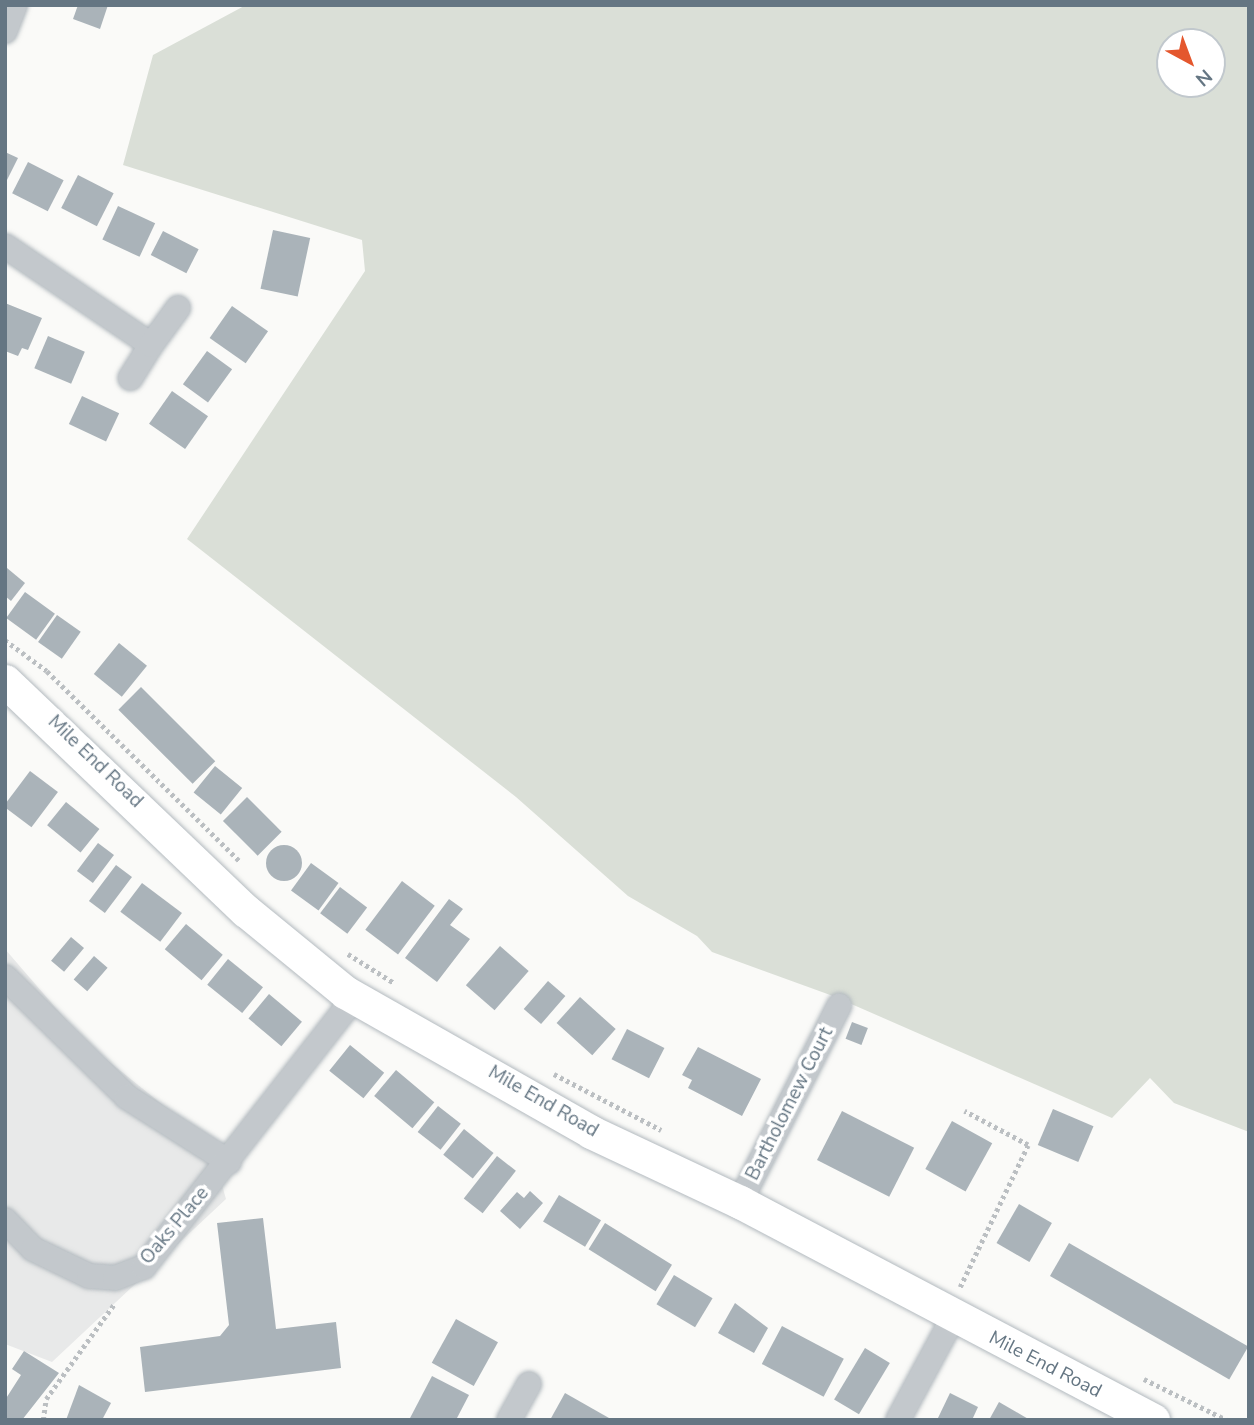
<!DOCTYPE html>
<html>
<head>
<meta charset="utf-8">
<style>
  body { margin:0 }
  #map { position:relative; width:1254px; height:1425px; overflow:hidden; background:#fafaf8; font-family:"Nunito Sans",sans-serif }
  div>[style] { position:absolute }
  .built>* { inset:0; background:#e8e9e9 }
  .green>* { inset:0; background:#dadfd7 }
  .building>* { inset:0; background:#aab3b9; transform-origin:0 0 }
  .round { border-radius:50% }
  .path>* { height:4.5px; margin-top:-2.25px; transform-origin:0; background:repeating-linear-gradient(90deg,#bbbfc2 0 3.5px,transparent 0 7px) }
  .roads { filter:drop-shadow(0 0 2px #b3babf) drop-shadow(0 0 2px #b3babf) }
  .street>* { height:24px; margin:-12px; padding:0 12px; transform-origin:12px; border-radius:12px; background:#c3c8cc }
  .secondary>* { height:33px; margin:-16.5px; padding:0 16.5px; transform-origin:16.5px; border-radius:16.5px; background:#fff }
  span { translate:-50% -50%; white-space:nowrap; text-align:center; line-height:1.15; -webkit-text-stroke:7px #fff; paint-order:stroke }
  .street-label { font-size:19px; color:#657683 }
  .frame { position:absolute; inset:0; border:7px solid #657683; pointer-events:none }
  .north { position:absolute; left:1156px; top:28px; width:70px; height:70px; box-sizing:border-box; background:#fff; border:2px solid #c1c8cd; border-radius:50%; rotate:139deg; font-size:19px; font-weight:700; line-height:28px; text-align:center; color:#657683 }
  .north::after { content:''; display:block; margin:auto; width:24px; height:32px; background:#e4572e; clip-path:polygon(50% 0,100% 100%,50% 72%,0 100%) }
</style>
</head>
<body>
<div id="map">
  <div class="built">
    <div style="clip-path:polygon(5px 949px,86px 1043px,210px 1143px,226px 1199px,52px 1362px,5px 1344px)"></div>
  </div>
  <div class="green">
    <div style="clip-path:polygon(evenodd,246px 5px,1249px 5px,1249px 1132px,1174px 1103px,1150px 1078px,1112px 1118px,833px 996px,712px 952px,697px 936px,628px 896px,516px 797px,187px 539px,365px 271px,362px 240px,123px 165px,153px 55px,246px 5px,1170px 42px,1212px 42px,1212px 84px,1170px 84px,1170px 42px)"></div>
  </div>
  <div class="building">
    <div style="clip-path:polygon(78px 5px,108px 5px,100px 29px,73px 19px)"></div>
    <div style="clip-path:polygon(5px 152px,18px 158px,5px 184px)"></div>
    <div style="left:28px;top:162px;width:40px;height:35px;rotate:27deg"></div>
    <div style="left:78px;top:175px;width:40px;height:37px;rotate:27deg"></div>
    <div style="left:118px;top:206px;width:41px;height:37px;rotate:25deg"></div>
    <div style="left:273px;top:230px;width:38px;height:60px;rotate:12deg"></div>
    <div style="left:163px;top:231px;width:40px;height:27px;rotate:27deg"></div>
    <div style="clip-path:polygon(5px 303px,42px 318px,28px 350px,22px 348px,18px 356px,5px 351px)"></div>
    <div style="left:232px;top:306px;width:44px;height:39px;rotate:35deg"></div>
    <div style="left:48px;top:336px;width:40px;height:35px;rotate:23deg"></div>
    <div style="left:207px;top:351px;width:31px;height:41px;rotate:36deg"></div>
    <div style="left:172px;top:391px;width:44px;height:40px;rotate:35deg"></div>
    <div style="left:82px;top:396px;width:41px;height:31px;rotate:25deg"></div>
    <div style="clip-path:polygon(7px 568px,25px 583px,11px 601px,5px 596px)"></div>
    <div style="left:25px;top:592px;width:37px;height:32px;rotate:36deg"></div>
    <div style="left:57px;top:615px;width:29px;height:33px;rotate:35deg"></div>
    <div style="left:119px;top:643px;width:36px;height:40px;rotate:39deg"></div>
    <div style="left:141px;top:687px;width:105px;height:32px;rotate:45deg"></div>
    <div style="left:215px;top:766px;width:35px;height:34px;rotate:39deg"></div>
    <div style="left:30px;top:771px;width:35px;height:44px;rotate:37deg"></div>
    <div style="left:247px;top:797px;width:49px;height:34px;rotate:45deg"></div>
    <div style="left:66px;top:802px;width:43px;height:30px;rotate:39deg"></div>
    <div style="left:98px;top:843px;width:20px;height:35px;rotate:37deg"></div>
    <div class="round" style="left:266px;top:845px;width:36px;height:36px"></div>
    <div style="left:311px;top:863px;width:34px;height:34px;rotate:36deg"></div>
    <div style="left:116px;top:865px;width:20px;height:45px;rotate:37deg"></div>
    <div style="left:402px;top:881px;width:41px;height:61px;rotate:37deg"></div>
    <div style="left:142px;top:883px;width:50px;height:36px;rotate:37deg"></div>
    <div style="left:340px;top:887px;width:34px;height:33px;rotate:37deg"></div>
    <div style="clip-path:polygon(449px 899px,463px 909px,450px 925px,470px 939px,437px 982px,405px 958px)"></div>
    <div style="left:186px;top:924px;width:48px;height:33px;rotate:40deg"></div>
    <div style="left:71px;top:937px;width:17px;height:31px;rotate:40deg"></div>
    <div style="left:500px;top:946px;width:38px;height:52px;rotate:41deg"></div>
    <div style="left:94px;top:956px;width:18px;height:31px;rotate:41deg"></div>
    <div style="left:228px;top:959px;width:45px;height:33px;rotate:39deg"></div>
    <div style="left:548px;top:981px;width:23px;height:37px;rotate:41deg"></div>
    <div style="left:269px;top:994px;width:43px;height:32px;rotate:40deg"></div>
    <div style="left:580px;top:997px;width:48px;height:35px;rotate:42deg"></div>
    <div style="left:852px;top:1022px;width:17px;height:18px;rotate:21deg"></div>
    <div style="left:627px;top:1029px;width:42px;height:34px;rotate:27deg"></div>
    <div style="left:350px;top:1045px;width:44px;height:33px;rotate:39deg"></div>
    <div style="clip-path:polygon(698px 1047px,761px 1079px,742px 1116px,688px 1088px,692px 1080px,682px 1075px)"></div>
    <div style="left:396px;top:1070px;width:50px;height:34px;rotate:40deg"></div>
    <div style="left:438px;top:1106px;width:29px;height:33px;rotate:38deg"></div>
    <div style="left:1053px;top:1109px;width:44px;height:39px;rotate:23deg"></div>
    <div style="left:842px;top:1111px;width:81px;height:55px;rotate:27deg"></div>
    <div style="left:952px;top:1121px;width:46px;height:55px;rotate:29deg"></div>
    <div style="left:464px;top:1129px;width:38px;height:33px;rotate:39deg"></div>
    <div style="left:497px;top:1156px;width:24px;height:54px;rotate:38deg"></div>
    <div style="clip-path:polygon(530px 1191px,543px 1203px,520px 1229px,500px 1211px,517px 1192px,524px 1198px)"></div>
    <div style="left:559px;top:1195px;width:49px;height:31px;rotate:31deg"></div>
    <div style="left:1019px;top:1204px;width:38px;height:45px;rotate:30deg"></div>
    <div style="clip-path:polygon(263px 1218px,276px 1329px,336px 1322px,341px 1368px,145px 1392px,140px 1347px,220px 1336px,229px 1325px,217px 1223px)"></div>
    <div style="left:605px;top:1223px;width:79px;height:31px;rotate:32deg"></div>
    <div style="left:1069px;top:1243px;width:207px;height:38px;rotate:30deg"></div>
    <div style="left:674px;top:1275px;width:45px;height:34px;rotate:31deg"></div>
    <div style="clip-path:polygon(735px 1303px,768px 1328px,754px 1353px,718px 1333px)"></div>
    <div style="left:456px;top:1319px;width:48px;height:50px;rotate:29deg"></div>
    <div style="left:782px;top:1326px;width:70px;height:43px;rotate:28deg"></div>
    <div style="left:865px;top:1348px;width:29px;height:60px;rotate:31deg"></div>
    <div style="clip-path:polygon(24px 1351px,59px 1373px,22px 1420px,5px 1420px,5px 1400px,21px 1375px,12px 1369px)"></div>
    <div style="clip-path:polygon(432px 1376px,469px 1395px,457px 1418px,409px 1420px)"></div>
    <div style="clip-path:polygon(79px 1385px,111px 1403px,102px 1420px,66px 1420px)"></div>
    <div style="clip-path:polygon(565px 1393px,609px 1418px,608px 1420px,550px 1420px)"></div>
    <div style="clip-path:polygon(950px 1393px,978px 1407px,972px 1420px,937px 1420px)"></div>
    <div style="clip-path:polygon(999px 1402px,1030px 1420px,989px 1420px)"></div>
  </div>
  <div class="path">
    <div style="left:5px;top:640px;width:52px;rotate:36.4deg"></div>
    <div style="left:47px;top:671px;width:272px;rotate:44.6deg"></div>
    <div style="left:348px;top:954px;width:54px;rotate:32.2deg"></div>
    <div style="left:554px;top:1074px;width:121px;rotate:27.6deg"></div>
    <div style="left:960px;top:1287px;width:157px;rotate:-64.4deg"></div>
    <div style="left:1028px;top:1145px;width:72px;rotate:-152deg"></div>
    <div style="left:1144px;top:1379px;width:93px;rotate:26.3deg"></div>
    <div style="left:43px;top:1420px;width:21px;rotate:-82deg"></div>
    <div style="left:46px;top:1399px;width:118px;rotate:-54.3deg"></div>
  </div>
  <div class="roads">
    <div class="street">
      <div style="left:5px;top:31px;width:28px;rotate:-69deg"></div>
      <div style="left:5px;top:246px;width:176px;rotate:34.1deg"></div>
      <div style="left:151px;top:345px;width:39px;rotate:122deg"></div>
      <div style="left:151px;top:345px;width:46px;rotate:-53.9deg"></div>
      <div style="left:5px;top:977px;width:171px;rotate:44.5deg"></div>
      <div style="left:127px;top:1097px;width:121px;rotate:32.5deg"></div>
      <div style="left:740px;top:1202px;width:220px;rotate:-63.2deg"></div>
      <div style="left:5px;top:1220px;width:40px;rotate:46deg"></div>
      <div style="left:33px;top:1249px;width:62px;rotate:25.7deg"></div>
      <div style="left:89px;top:1276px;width:26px;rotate:4deg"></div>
      <div style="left:115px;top:1278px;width:31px;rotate:-21deg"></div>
      <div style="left:144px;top:1267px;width:343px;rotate:-52deg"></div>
      <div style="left:509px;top:1420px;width:41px;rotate:-60.9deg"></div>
      <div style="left:898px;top:1420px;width:116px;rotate:-61.7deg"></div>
    </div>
    <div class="secondary">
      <div style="left:5px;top:681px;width:333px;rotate:43.7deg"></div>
      <div style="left:246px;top:911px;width:128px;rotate:39.3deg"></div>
      <div style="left:345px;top:992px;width:283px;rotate:29.6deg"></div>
      <div style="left:591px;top:1132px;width:165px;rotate:25.2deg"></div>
      <div style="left:740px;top:1202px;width:467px;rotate:27.8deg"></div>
    </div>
  </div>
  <div class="street-label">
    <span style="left:95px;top:762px;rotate:44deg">Mile End Road</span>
    <span style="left:543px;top:1102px;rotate:30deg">Mile End Road</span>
    <span style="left:790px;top:1104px;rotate:-63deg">Bartholomew Court</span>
    <span style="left:175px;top:1226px;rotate:-50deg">Oaks Place</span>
    <span style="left:1045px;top:1365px;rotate:27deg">Mile End Road</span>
  </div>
  <div class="frame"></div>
  <div class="north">N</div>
</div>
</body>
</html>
